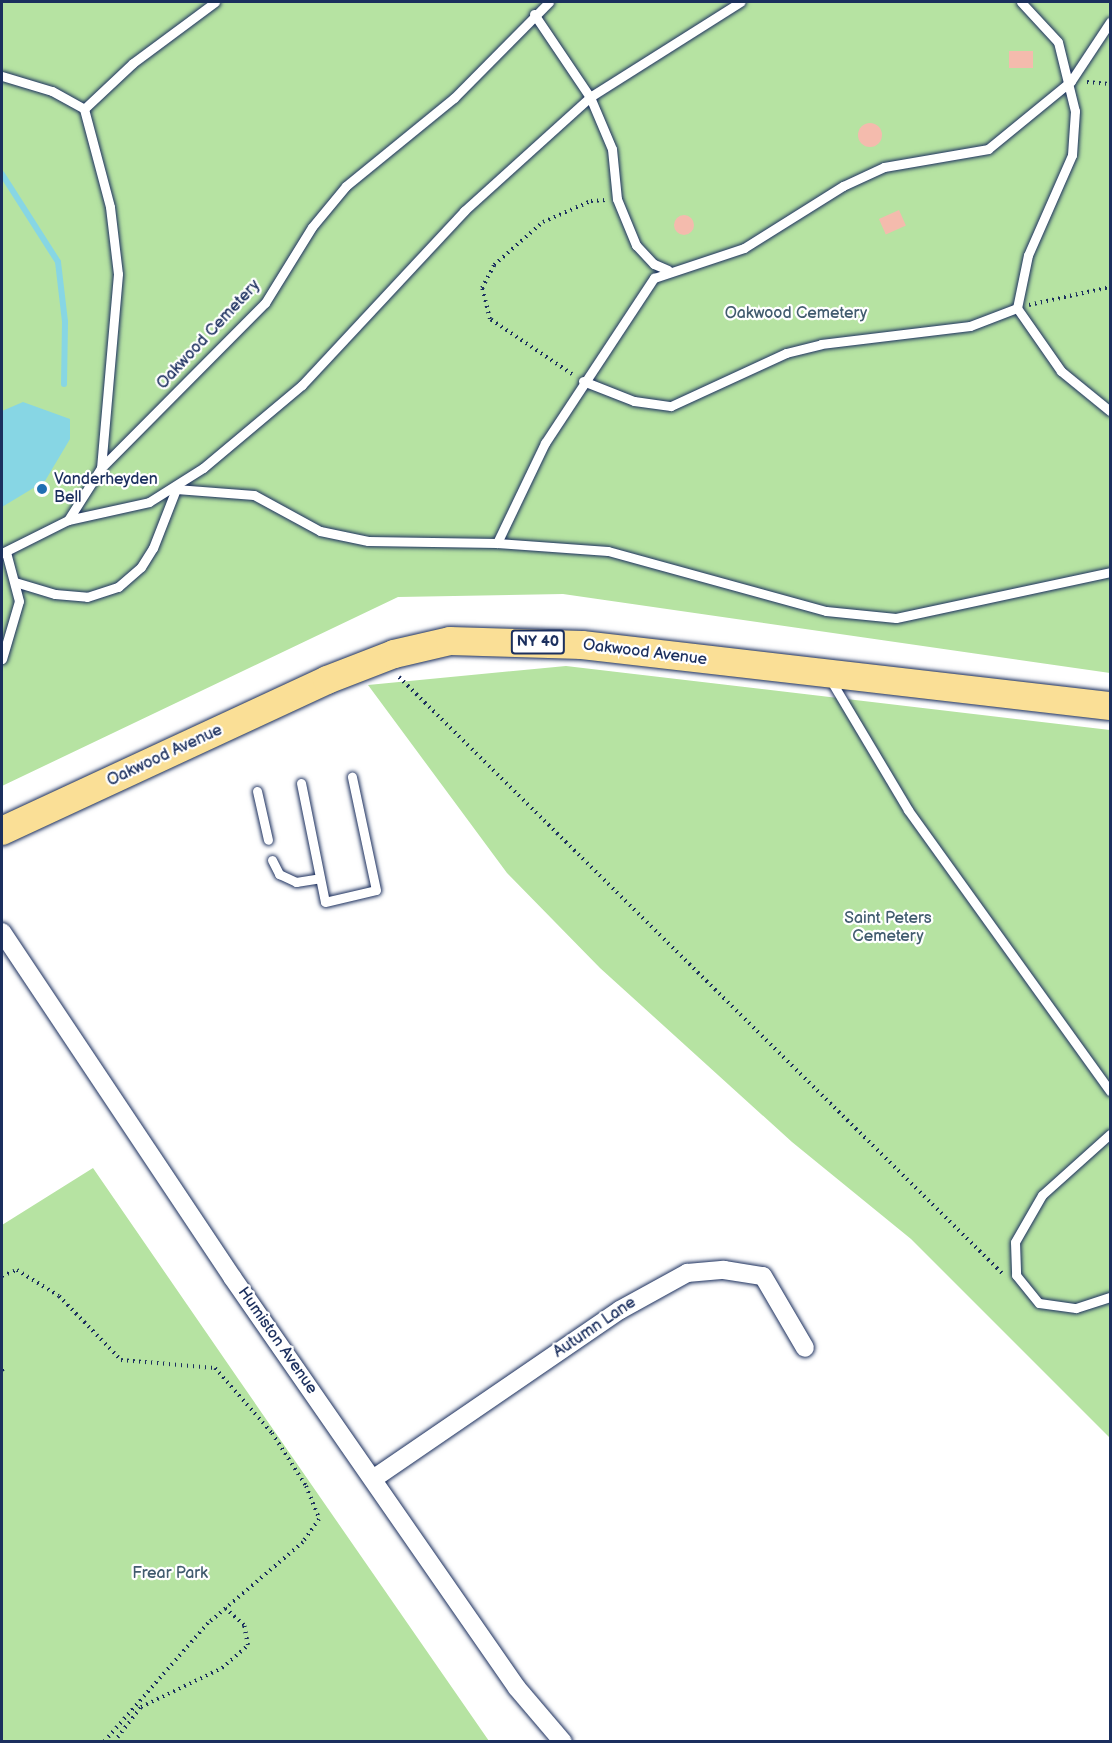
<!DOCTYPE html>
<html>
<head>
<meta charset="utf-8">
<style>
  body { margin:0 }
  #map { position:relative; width:1112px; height:1743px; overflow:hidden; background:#fff; font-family:"Balsamiq Sans",sans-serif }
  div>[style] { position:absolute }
  .green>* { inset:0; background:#b6e3a2 }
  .water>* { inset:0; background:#87d6e4 }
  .stream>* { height:6px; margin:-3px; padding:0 3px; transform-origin:3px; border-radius:3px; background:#87d6e4 }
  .building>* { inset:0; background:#f4bbad; transform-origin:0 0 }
  .round { border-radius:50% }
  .path>* { height:4px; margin-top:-2px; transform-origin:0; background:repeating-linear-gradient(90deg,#1b2f5e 0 1.5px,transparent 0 6px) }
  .roads { filter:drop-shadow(0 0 2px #1b2f5e) drop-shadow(0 0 2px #1b2f5e) }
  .service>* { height:9px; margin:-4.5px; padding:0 4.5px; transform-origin:4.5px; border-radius:4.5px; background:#fff }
  .minor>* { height:18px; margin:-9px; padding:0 9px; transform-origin:9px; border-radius:9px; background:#fff }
  .primary>* { height:28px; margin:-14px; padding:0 14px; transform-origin:14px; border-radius:14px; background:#fadf96 }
  .dots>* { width:16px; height:16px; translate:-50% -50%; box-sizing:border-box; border:3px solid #fff; border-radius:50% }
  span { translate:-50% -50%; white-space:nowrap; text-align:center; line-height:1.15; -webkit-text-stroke:4.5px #fff; paint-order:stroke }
  .shield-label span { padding:2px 4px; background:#fff; border:2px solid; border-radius:4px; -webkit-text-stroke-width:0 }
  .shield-label { font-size:15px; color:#1b2f5e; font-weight:700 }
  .park-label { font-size:16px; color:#425c6f }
  .street-label { font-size:16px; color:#1b2f5e }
  .poi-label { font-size:16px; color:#1b2f5e }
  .left { translate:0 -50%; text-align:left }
  .frame { position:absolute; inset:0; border:3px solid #1b2f5e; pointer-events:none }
</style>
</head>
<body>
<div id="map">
  <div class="green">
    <div style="clip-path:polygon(2px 2px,1110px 2px,1110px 673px,563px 594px,398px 597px,2px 786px)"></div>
    <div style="clip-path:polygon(566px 666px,1110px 730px,1110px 1438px,911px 1239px,792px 1142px,600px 968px,507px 873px,368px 685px)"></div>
    <div style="clip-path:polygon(93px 1168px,239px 1380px,489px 1741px,2px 1741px,2px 1225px)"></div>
  </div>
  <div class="water">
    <div style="clip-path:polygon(23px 402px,70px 419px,70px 439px,45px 481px,2px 507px,2px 411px)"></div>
  </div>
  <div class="stream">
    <div style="left:2px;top:174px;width:104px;rotate:57.5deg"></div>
    <div style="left:58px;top:262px;width:60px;rotate:83.3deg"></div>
    <div style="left:65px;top:322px;width:62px;rotate:90.9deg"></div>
  </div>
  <div class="building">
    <div style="left:1009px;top:51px;width:24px;height:17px"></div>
    <div class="round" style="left:858px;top:123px;width:24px;height:24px"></div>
    <div style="left:899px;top:210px;width:17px;height:22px;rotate:66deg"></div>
    <div class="round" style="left:674px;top:215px;width:20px;height:20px"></div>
  </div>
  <div class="path">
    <div style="left:1087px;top:82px;width:23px;rotate:5deg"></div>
    <div style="left:1029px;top:305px;width:83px;rotate:-12.5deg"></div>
    <div style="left:572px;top:374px;width:99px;rotate:-146.1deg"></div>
    <div style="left:490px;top:319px;width:32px;rotate:-104deg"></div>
    <div style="left:482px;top:288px;width:26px;rotate:-62deg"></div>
    <div style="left:494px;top:265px;width:65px;rotate:-41.3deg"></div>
    <div style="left:543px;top:222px;width:52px;rotate:-23.6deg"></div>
    <div style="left:591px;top:201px;width:15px;rotate:-4deg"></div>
    <div style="left:399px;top:677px;width:848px;rotate:44.67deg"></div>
    <div style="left:2px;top:1276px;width:16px;rotate:-22deg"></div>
    <div style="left:17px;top:1270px;width:49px;rotate:31.8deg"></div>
    <div style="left:59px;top:1296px;width:89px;rotate:45.9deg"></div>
    <div style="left:121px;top:1360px;width:94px;rotate:4.9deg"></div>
    <div style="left:215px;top:1368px;width:86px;rotate:48.8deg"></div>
    <div style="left:272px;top:1433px;width:63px;rotate:57.3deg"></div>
    <div style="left:306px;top:1486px;width:35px;rotate:68deg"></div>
    <div style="left:319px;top:1519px;width:28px;rotate:125deg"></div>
    <div style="left:303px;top:1542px;width:125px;rotate:139.5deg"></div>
    <div style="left:208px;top:1623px;width:158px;rotate:131.2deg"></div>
    <div style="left:2px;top:1370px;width:3px;rotate:-45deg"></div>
    <div style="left:114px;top:1742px;width:44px;rotate:-52.4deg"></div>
    <div style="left:141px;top:1707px;width:90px;rotate:-25.7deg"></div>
    <div style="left:222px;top:1668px;width:35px;rotate:-41deg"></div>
    <div style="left:248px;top:1645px;width:20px;rotate:-101deg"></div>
    <div style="left:244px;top:1625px;width:25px;rotate:-138deg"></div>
  </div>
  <div class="roads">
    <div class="service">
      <div style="left:1021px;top:2px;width:54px;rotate:47.2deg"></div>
      <div style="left:1058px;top:42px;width:71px;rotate:76.2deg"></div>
      <div style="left:1075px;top:111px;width:44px;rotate:93.9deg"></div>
      <div style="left:1072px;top:155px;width:109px;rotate:113.7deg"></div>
      <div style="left:1028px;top:255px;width:54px;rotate:101.7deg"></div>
      <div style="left:1017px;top:308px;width:77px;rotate:55.1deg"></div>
      <div style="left:1061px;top:371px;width:63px;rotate:39.2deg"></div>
      <div style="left:534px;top:14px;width:100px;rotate:56deg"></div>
      <div style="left:590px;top:97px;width:56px;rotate:67.1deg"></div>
      <div style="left:612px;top:149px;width:50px;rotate:84.3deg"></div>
      <div style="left:617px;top:199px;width:50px;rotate:67.6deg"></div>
      <div style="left:636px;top:245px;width:26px;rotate:47deg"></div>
      <div style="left:654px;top:264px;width:15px;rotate:23deg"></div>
      <div style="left:2px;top:76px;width:52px;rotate:16.7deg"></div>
      <div style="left:52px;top:91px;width:37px;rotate:29deg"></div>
      <div style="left:84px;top:109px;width:101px;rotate:75.1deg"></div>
      <div style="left:110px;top:207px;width:67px;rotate:83.2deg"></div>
      <div style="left:118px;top:274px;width:195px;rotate:95deg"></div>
      <div style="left:101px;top:468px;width:62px;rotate:122.4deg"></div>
      <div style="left:68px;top:520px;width:74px;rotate:153.4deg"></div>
      <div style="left:84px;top:109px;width:67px;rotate:-43.2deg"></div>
      <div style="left:133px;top:63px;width:102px;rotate:-36.6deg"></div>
      <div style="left:583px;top:381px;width:55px;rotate:21.4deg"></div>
      <div style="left:634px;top:401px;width:37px;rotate:8deg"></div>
      <div style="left:671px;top:406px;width:127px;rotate:-24.7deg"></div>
      <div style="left:786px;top:353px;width:36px;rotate:-14deg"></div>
      <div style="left:821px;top:344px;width:150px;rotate:-6.9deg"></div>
      <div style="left:970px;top:326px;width:50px;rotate:-21deg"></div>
      <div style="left:101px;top:468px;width:233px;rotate:-45.2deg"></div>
      <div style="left:265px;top:303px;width:89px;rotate:-58.3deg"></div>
      <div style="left:312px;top:227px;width:53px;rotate:-50.3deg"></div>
      <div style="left:346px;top:186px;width:139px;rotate:-39.2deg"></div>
      <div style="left:454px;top:98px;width:135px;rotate:-45.3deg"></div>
      <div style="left:68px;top:520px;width:83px;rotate:-12.5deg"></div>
      <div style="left:149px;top:502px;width:64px;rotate:-32.2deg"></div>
      <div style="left:203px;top:468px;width:129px;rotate:-40deg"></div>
      <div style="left:302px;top:385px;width:238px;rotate:-47deg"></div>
      <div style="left:464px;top:211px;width:170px;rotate:-42.1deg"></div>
      <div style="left:590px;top:97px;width:178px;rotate:-32.3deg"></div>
      <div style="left:497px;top:543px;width:111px;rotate:-64.4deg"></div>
      <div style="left:545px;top:443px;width:198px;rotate:-56.6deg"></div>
      <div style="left:654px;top:278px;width:95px;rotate:-18.4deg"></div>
      <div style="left:744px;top:248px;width:117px;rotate:-32.1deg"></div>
      <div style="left:843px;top:186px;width:45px;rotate:-24.9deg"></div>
      <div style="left:884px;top:167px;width:106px;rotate:-9.8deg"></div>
      <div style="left:988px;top:149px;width:107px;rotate:-39.3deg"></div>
      <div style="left:1071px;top:81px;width:71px;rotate:-56.5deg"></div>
      <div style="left:15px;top:582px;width:42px;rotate:16.7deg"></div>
      <div style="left:55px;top:594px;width:32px;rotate:5deg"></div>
      <div style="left:87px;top:597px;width:33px;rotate:-18deg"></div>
      <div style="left:118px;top:587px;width:30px;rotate:-41deg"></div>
      <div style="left:141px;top:567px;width:22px;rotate:-58deg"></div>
      <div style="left:153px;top:548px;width:63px;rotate:-68.7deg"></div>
      <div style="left:176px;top:489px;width:78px;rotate:4.4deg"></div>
      <div style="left:254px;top:495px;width:75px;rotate:28.6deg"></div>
      <div style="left:320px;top:531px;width:49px;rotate:11.8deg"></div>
      <div style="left:368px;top:541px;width:129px;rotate:0.9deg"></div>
      <div style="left:497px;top:543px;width:111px;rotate:4.1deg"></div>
      <div style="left:608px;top:551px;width:226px;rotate:15.4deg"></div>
      <div style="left:826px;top:611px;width:70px;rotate:5.7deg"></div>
      <div style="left:896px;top:618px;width:219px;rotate:-12.1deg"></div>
      <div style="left:2px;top:659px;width:60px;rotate:-73.7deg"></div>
      <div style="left:19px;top:601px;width:51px;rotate:-104.9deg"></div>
      <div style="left:830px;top:679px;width:152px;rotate:59.2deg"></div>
      <div style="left:908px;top:810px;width:346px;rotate:54.3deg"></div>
      <div style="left:301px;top:783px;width:121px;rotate:78.6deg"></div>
      <div style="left:325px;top:902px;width:52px;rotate:-13.2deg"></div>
      <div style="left:376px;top:890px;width:116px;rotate:-102deg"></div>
      <div style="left:257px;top:791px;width:50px;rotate:77.3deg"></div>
      <div style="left:272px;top:860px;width:16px;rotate:63deg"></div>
      <div style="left:279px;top:874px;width:19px;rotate:25deg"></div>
      <div style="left:296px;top:882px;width:24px;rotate:-9deg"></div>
      <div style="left:1110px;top:1134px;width:91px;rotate:138.1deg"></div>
      <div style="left:1042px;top:1195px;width:54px;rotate:119.9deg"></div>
      <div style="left:1015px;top:1242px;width:33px;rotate:88deg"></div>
      <div style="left:1016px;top:1275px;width:36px;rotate:51deg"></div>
      <div style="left:1039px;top:1303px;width:37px;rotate:8deg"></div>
      <div style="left:1076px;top:1308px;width:36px;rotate:-18deg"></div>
    </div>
    <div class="minor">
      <div style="left:2px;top:932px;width:415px;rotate:56.3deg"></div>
      <div style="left:232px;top:1277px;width:500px;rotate:55.26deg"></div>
      <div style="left:517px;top:1688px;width:71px;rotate:49.6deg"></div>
      <div style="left:373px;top:1479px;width:299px;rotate:-34.4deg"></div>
      <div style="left:620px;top:1310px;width:77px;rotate:-28.9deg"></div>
      <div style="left:687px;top:1273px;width:37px;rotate:-5deg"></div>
      <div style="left:724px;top:1270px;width:39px;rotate:9deg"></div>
      <div style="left:763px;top:1276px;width:83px;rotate:59.7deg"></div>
    </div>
    <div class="primary">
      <div style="left:2px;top:831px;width:358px;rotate:-24.9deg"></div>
      <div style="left:327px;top:680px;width:72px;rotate:-21.2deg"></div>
      <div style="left:394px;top:654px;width:57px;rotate:-13.1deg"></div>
      <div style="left:450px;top:641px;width:132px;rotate:1.7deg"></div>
      <div style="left:582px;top:645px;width:532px;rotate:6.59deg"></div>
    </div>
  </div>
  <div class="dots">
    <div style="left:42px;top:489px;background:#1f6fb2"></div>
  </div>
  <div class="shield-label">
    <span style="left:538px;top:642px">NY 40</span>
  </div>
  <div class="park-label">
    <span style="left:796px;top:314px">Oakwood Cemetery</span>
    <span style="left:888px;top:928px">Saint Peters<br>Cemetery</span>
    <span style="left:170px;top:1574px">Frear Park</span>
  </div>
  <div class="street-label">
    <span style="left:209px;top:335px;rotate:-47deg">Oakwood Cemetery</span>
    <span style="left:645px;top:653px;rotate:7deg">Oakwood Avenue</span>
    <span style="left:165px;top:756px;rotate:-25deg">Oakwood Avenue</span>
    <span style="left:595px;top:1328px;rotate:-34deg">Autumn Lane</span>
    <span style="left:277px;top:1341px;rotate:55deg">Humiston Avenue</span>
  </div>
  <div class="poi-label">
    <span class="left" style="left:54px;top:489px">Vanderheyden<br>Bell</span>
  </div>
  <div class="frame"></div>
</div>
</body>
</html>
